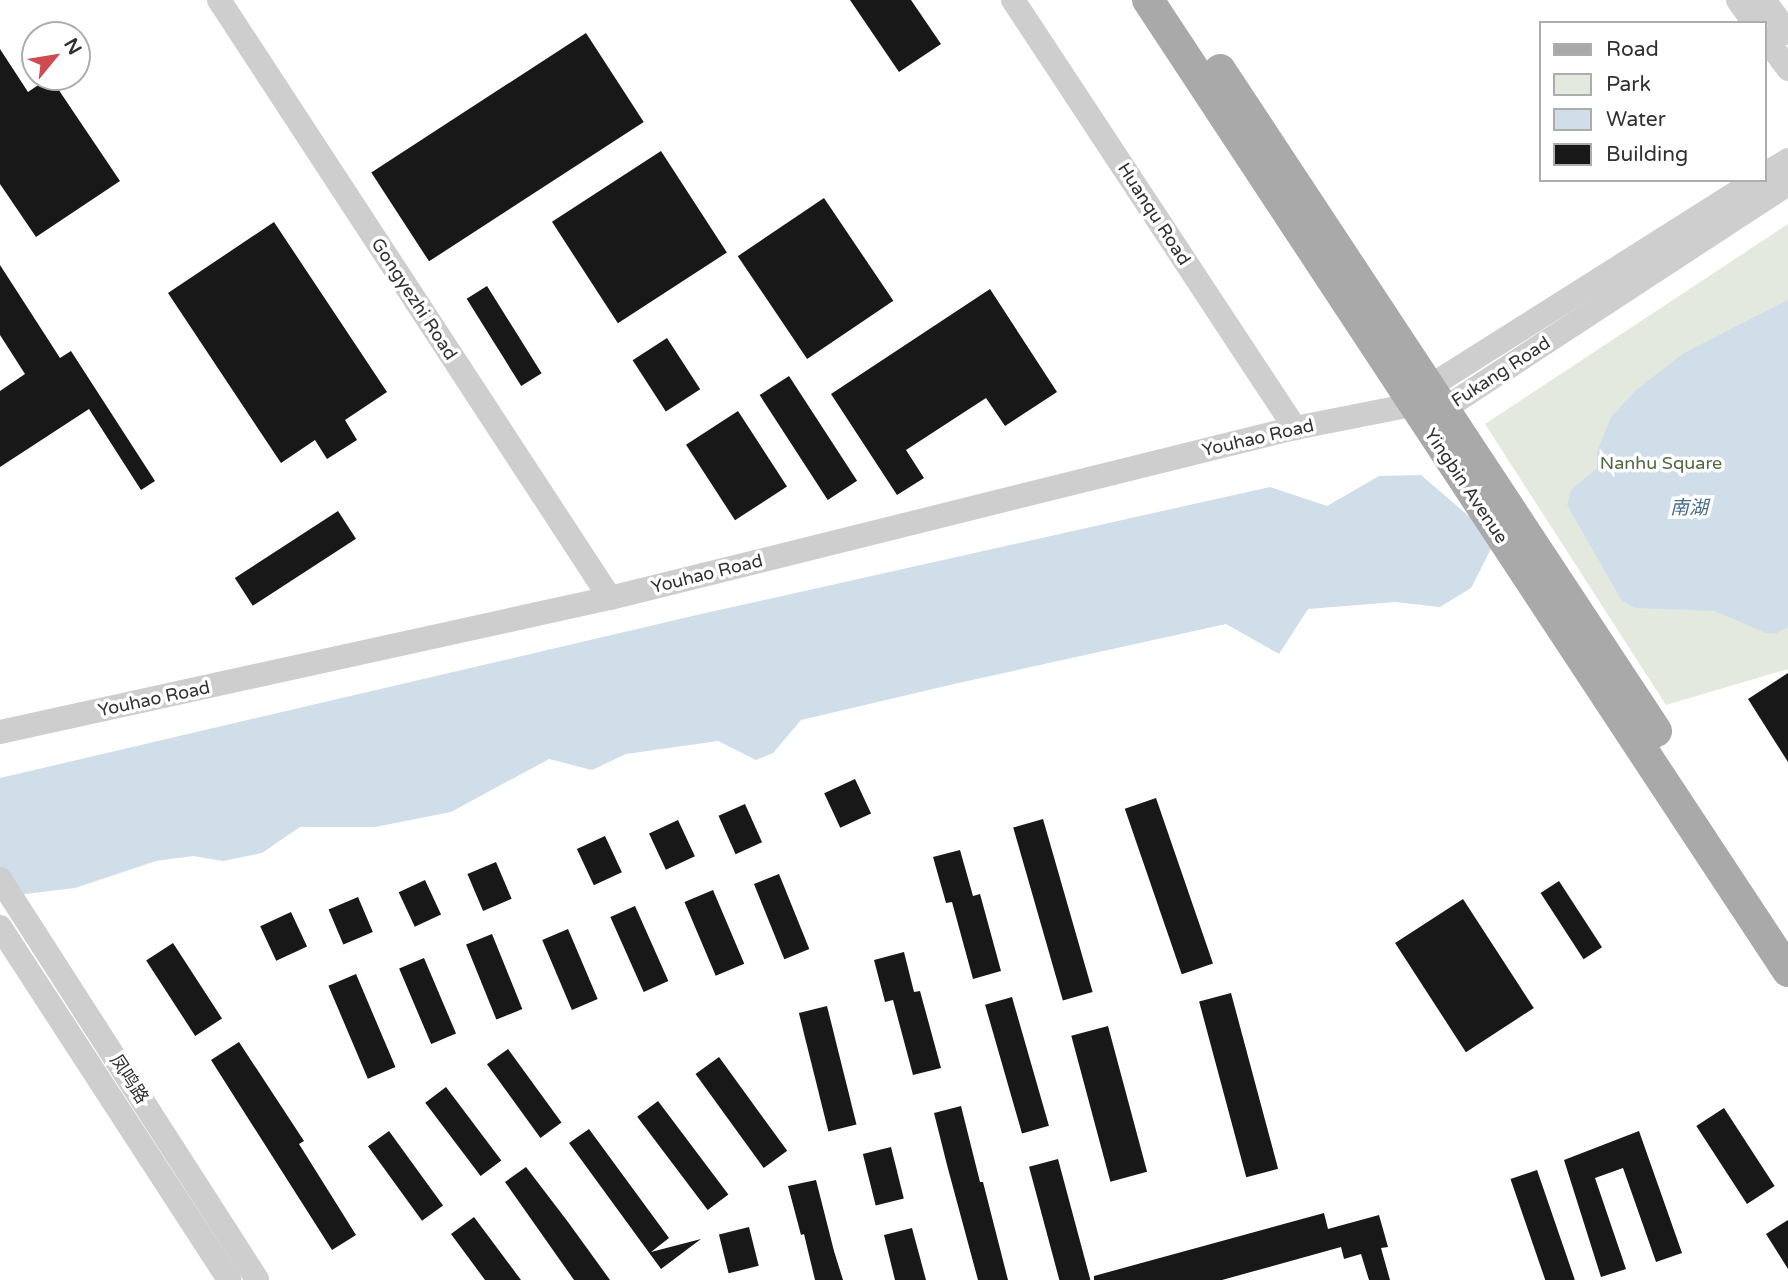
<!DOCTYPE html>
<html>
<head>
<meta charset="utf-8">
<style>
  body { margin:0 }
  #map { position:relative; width:1788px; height:1280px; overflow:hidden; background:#fff; font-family:"Varela Round","Noto Sans SC",sans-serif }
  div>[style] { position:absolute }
  .green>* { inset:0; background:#e3e9de }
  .water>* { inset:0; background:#d0dee9 }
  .building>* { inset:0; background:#181818; transform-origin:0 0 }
  .minor>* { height:24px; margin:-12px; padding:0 12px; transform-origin:12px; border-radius:12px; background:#cecece }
  .major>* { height:32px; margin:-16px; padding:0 16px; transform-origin:16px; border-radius:16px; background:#a9a9a9 }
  span { translate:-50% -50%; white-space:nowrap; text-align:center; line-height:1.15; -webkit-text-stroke:7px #fff; paint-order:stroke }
  .street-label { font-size:18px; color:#313131 }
  .park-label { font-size:18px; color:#536743 }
  .water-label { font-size:19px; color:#486e89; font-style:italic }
  .legend { position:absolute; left:1539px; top:21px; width:228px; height:161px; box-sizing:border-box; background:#fff; border:2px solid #adadad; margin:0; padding:9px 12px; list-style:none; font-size:21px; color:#313131 }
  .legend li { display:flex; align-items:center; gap:14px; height:35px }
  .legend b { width:35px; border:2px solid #adadad }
  .north { position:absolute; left:21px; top:21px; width:70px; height:70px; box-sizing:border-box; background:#fff; border:2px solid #adadad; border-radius:50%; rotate:60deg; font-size:19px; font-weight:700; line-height:28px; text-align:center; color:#313131 }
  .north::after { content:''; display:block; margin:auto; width:24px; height:32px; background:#d04b50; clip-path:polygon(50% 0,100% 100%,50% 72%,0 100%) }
</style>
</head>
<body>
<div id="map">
  <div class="green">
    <div style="clip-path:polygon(1788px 224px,1788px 669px,1666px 705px,1485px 424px)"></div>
  </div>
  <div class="water">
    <div style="clip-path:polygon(1788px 300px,1788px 627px,1775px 634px,1766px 633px,1715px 611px,1635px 608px,1622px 601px,1567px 505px,1571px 490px,1597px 468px,1597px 452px,1611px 417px,1636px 390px,1684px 353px)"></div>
    <div style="clip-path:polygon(1421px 475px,1471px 518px,1491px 549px,1471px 588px,1440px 607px,1395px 602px,1308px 609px,1279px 654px,1226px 624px,954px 684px,801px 720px,773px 753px,756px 760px,718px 741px,626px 754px,592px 770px,549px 759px,451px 812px,375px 827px,300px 827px,262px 853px,223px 861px,193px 856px,156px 861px,75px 888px,0 897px,0 778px,701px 614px,1270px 487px,1327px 506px,1379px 476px)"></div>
  </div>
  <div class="building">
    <div style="clip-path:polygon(850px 0,911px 0,941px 44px,899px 72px)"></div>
    <div style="left:586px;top:33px;width:106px;height:256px;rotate:57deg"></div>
    <div style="clip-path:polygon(0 49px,28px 92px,50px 77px,120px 181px,36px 237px,0 184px)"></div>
    <div style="left:661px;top:151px;width:121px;height:130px;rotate:57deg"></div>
    <div style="left:824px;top:198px;width:124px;height:104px;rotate:56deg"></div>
    <div style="clip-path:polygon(274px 222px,387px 392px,345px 420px,357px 440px,327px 459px,315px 440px,281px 463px,168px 293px)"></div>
    <div style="clip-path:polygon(0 265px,60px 358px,71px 351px,155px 481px,141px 490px,89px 409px,0 467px,0 391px,25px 374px,0 335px)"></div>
    <div style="left:487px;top:286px;width:103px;height:24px;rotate:58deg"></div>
    <div style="clip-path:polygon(990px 289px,1057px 392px,1005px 426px,986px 398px,906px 450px,924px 478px,897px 495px,831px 394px)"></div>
    <div style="left:667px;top:338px;width:61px;height:41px;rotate:57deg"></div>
    <div style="left:789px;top:376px;width:125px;height:35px;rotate:57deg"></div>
    <div style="left:738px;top:411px;width:90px;height:62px;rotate:57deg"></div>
    <div style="left:338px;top:511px;width:33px;height:123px;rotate:57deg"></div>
    <div style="clip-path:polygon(1788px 673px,1788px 762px,1748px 699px)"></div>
    <div style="left:855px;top:779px;width:38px;height:34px;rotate:65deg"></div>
    <div style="left:1156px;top:798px;width:175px;height:33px;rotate:71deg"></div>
    <div style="left:745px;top:804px;width:42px;height:29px;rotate:66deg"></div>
    <div style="left:1043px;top:819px;width:180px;height:31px;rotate:74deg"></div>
    <div style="left:678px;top:820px;width:40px;height:32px;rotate:65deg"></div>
    <div style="left:605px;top:836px;width:40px;height:31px;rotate:65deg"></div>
    <div style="clip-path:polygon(960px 850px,973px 896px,980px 894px,1001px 971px,973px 979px,952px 902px,946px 903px,933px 857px)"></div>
    <div style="left:496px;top:862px;width:40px;height:31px;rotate:67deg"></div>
    <div style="left:779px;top:874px;width:81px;height:27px;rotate:68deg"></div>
    <div style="left:425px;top:880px;width:38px;height:29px;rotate:65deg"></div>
    <div style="left:1559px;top:881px;width:79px;height:22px;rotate:57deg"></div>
    <div style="left:713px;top:890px;width:80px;height:31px;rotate:67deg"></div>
    <div style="left:358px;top:897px;width:38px;height:32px;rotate:67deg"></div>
    <div style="left:1463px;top:899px;width:130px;height:81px;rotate:57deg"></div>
    <div style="left:635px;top:906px;width:82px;height:27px;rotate:66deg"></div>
    <div style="left:291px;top:912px;width:38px;height:34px;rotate:65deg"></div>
    <div style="left:568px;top:929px;width:76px;height:28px;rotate:67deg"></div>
    <div style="left:492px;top:934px;width:81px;height:28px;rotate:68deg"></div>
    <div style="left:173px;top:943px;width:90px;height:32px;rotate:57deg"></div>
    <div style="clip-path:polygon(904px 952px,914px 992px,920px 991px,941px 1068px,913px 1075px,893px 1000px,885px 1002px,874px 960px)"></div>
    <div style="left:424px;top:958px;width:82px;height:27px;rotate:67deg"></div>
    <div style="left:356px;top:974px;width:101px;height:30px;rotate:67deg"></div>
    <div style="left:1231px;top:993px;width:182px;height:33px;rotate:75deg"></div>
    <div style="left:1012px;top:997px;width:134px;height:28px;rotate:74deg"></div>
    <div style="left:827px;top:1006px;width:122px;height:29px;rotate:76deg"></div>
    <div style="left:1108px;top:1026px;width:151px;height:38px;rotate:75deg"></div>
    <div style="clip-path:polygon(239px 1042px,304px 1141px,299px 1144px,356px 1235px,332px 1250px,211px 1060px)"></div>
    <div style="left:508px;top:1049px;width:91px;height:26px;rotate:54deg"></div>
    <div style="left:719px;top:1057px;width:116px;height:29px;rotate:54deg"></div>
    <div style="left:446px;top:1087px;width:92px;height:26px;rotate:53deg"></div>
    <div style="left:658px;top:1101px;width:117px;height:26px;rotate:53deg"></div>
    <div style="clip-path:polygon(961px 1106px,980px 1182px,983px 1182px,1008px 1280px,978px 1280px,947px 1165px,934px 1113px)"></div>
    <div style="left:1724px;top:1108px;width:93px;height:33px;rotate:57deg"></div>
    <div style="clip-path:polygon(589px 1129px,669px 1238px,651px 1252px,701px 1239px,661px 1269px,569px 1143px)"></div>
    <div style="left:389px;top:1131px;width:92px;height:26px;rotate:54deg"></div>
    <div style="clip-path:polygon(1639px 1131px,1682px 1253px,1656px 1262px,1623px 1168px,1595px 1178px,1626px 1269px,1601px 1277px,1564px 1160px)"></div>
    <div style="left:891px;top:1147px;width:53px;height:29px;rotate:76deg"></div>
    <div style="left:1058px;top:1159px;width:125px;height:30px;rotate:75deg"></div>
    <div style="clip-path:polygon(526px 1167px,568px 1222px,610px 1280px,574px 1280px,505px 1182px)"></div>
    <div style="left:1537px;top:1170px;width:116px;height:28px;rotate:71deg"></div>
    <div style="clip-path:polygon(816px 1180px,834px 1251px,843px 1280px,815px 1280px,804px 1234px,801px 1235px,788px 1186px)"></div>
    <div style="clip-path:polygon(1324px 1213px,1328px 1229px,1379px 1215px,1388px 1247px,1381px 1248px,1390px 1280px,1369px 1280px,1361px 1254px,1344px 1259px,1341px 1247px,1222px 1280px,1094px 1280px,1094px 1276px)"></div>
    <div style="clip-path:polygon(474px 1217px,521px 1280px,485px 1280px,451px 1234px)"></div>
    <div style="clip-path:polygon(1788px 1220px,1788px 1269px,1766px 1234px)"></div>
    <div style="left:749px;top:1227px;width:40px;height:31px;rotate:76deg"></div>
    <div style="clip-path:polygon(912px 1228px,926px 1280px,895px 1280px,884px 1235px)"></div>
  </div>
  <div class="minor">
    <div style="left:219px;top:0;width:714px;rotate:56.82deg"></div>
    <div style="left:1013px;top:0;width:513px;rotate:56.62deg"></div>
    <div style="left:1738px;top:0;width:28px;rotate:55deg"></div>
    <div style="left:1764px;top:0;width:41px;rotate:54deg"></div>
    <div style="left:1765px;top:38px;width:39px;rotate:53deg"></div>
    <div style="left:1765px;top:174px;width:27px;rotate:-31deg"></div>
    <div style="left:1419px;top:398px;width:15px;rotate:-48deg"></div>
    <div style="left:1429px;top:387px;width:387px;rotate:-32.3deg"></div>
    <div style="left:0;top:732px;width:625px;rotate:-12.39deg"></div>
    <div style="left:610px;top:598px;width:706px;rotate:-13.94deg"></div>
    <div style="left:1295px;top:428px;width:119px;rotate:-11.1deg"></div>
    <div style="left:1412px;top:405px;width:32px;rotate:7deg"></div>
    <div style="left:1444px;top:409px;width:411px;rotate:-33.2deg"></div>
    <div style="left:0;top:879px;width:476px;rotate:57.3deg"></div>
    <div style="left:0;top:927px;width:421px;rotate:57deg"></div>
  </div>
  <div class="major">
    <div style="left:1148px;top:0;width:1163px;rotate:56.61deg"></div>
    <div style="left:1220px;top:70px;width:792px;rotate:56.59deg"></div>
  </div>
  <div class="street-label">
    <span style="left:1154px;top:214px;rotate:57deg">Huanqu Road</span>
    <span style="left:414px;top:299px;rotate:57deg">Gongyezhi Road</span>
    <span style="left:1501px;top:372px;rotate:-33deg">Fukang Road</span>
    <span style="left:1258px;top:438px;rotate:-13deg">Youhao Road</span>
    <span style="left:1466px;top:486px;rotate:56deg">Yingbin Avenue</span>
    <span style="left:707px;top:574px;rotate:-14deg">Youhao Road</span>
    <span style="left:154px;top:699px;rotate:-12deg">Youhao Road</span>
    <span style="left:129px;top:1079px;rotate:57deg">凤鸣路</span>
  </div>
  <div class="park-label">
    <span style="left:1661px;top:463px">Nanhu Square</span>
  </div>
  <div class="water-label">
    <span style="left:1689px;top:509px">南湖</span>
  </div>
  <ul class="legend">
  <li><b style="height:9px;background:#a9a9a9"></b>Road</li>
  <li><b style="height:19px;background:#e3e9de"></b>Park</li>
  <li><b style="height:19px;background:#d0dee9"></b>Water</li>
  <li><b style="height:19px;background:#181818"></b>Building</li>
  </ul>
  <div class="north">N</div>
</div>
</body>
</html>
